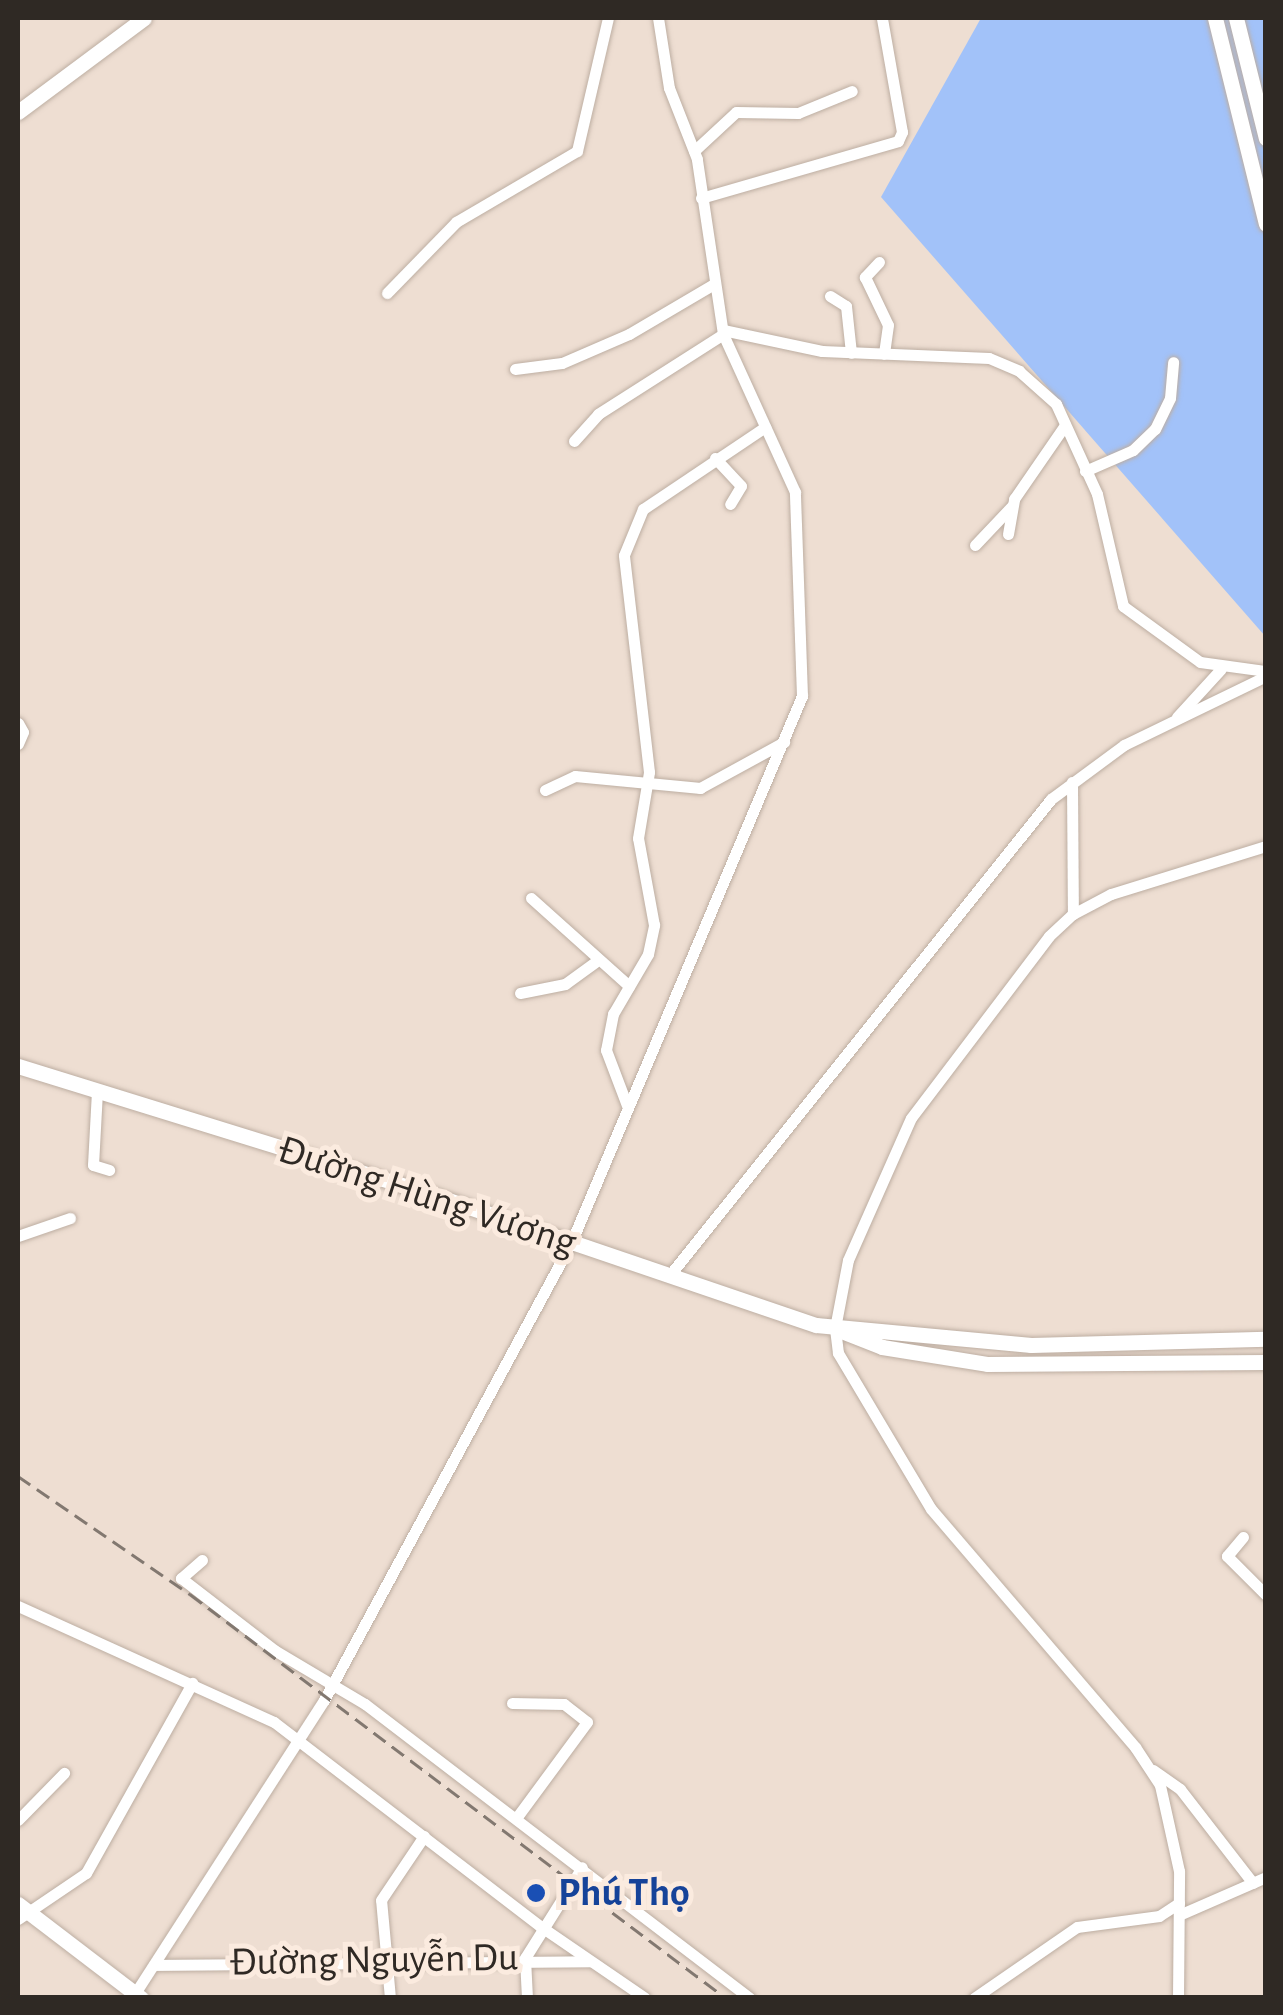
<!DOCTYPE html>
<html>
<head>
<meta charset="utf-8">
<style>
  body { margin:0 }
  #map { position:relative; width:1283px; height:2015px; overflow:hidden; background:#eeded2; font-family:"Alegreya Sans",sans-serif }
  div>[style] { position:absolute }
  .water>* { inset:0; background:#a2c2f9 }
  .roads { filter:drop-shadow(0 0 2px #bdaea2) drop-shadow(0 0 2px #bdaea2) }
  .minor>* { height:11px; margin:-5.5px; padding:0 5.5px; transform-origin:5.5px; border-radius:5.5px; background:#fff }
  .major>* { height:15px; margin:-7.5px; padding:0 7.5px; transform-origin:7.5px; border-radius:7.5px; background:#fff }
  .rail>* { height:2.5px; margin-top:-1.25px; transform-origin:0; background:repeating-linear-gradient(90deg,#827870 0 15px,transparent 0 23px) }
  .dots>* { width:28px; height:28px; translate:-50% -50%; box-sizing:border-box; border:5px solid #fbebdf; border-radius:50% }
  span { translate:-50% -50%; white-space:nowrap; text-align:center; line-height:1.15; -webkit-text-stroke:10px #fbebdf; paint-order:stroke }
  .street-label { font-size:40px; color:#2f2924 }
  .transit-label { font-size:40px; color:#164399; font-weight:700 }
  .left { translate:0 -50%; text-align:left }
  .frame { position:absolute; inset:0; border:20px solid #2f2924; pointer-events:none }
</style>
</head>
<body>
<div id="map">
  <div class="water">
    <div style="clip-path:polygon(981px 18px,1265px 18px,1265px 636px,881px 197px)"></div>
  </div>
  <div class="roads">
    <div class="minor">
      <div style="left:694px;top:151px;width:57px;rotate:-42.9deg"></div>
      <div style="left:736px;top:112px;width:62px;rotate:0.9deg"></div>
      <div style="left:798px;top:113px;width:58px;rotate:-22.2deg"></div>
      <div style="left:701px;top:198px;width:205px;rotate:-16.1deg"></div>
      <div style="left:898px;top:141px;width:10px;rotate:-66deg"></div>
      <div style="left:902px;top:132px;width:116px;rotate:-100deg"></div>
      <div style="left:879px;top:262px;width:21px;rotate:133deg"></div>
      <div style="left:865px;top:277px;width:53px;rotate:64.4deg"></div>
      <div style="left:888px;top:325px;width:29px;rotate:98deg"></div>
      <div style="left:387px;top:293px;width:99px;rotate:-45.8deg"></div>
      <div style="left:456px;top:222px;width:140px;rotate:-30.4deg"></div>
      <div style="left:577px;top:151px;width:137px;rotate:-76.9deg"></div>
      <div style="left:830px;top:296px;width:19px;rotate:32deg"></div>
      <div style="left:846px;top:306px;width:47px;rotate:83.9deg"></div>
      <div style="left:723px;top:330px;width:101px;rotate:12deg"></div>
      <div style="left:822px;top:351px;width:167px;rotate:2.4deg"></div>
      <div style="left:989px;top:358px;width:33px;rotate:23deg"></div>
      <div style="left:1019px;top:371px;width:50px;rotate:41.7deg"></div>
      <div style="left:1056px;top:404px;width:99px;rotate:65.5deg"></div>
      <div style="left:1097px;top:494px;width:115px;rotate:76.9deg"></div>
      <div style="left:1123px;top:606px;width:95px;rotate:36deg"></div>
      <div style="left:1200px;top:662px;width:67px;rotate:7.8deg"></div>
      <div style="left:515px;top:369px;width:47px;rotate:-7.3deg"></div>
      <div style="left:562px;top:363px;width:73px;rotate:-23.4deg"></div>
      <div style="left:629px;top:334px;width:99px;rotate:-30.5deg"></div>
      <div style="left:574px;top:441px;width:36px;rotate:-48deg"></div>
      <div style="left:598px;top:414px;width:148px;rotate:-32.6deg"></div>
      <div style="left:715px;top:458px;width:38px;rotate:47deg"></div>
      <div style="left:741px;top:486px;width:21px;rotate:121deg"></div>
      <div style="left:1085px;top:471px;width:52px;rotate:-23.6deg"></div>
      <div style="left:1133px;top:450px;width:30px;rotate:-44deg"></div>
      <div style="left:1155px;top:429px;width:34px;rotate:-64deg"></div>
      <div style="left:1170px;top:398px;width:36px;rotate:-85deg"></div>
      <div style="left:1008px;top:534px;width:36px;rotate:-80deg"></div>
      <div style="left:1014px;top:499px;width:90px;rotate:-55.4deg"></div>
      <div style="left:975px;top:545px;width:54px;rotate:-46.5deg"></div>
      <div style="left:1177px;top:717px;width:65px;rotate:-47.5deg"></div>
      <div style="left:18px;top:723px;width:10px;rotate:61deg"></div>
      <div style="left:23px;top:732px;width:13px;rotate:113deg"></div>
      <div style="left:1072px;top:782px;width:132px;rotate:89.6deg"></div>
      <div style="left:545px;top:790px;width:33px;rotate:-25deg"></div>
      <div style="left:575px;top:776px;width:126px;rotate:5.5deg"></div>
      <div style="left:700px;top:788px;width:96px;rotate:-28.7deg"></div>
      <div style="left:531px;top:898px;width:132px;rotate:41.9deg"></div>
      <div style="left:520px;top:993px;width:46px;rotate:-11.3deg"></div>
      <div style="left:565px;top:984px;width:37px;rotate:-36deg"></div>
      <div style="left:97px;top:1091px;width:74px;rotate:93.1deg"></div>
      <div style="left:93px;top:1165px;width:17px;rotate:17deg"></div>
      <div style="left:628px;top:1108px;width:62px;rotate:-110.8deg"></div>
      <div style="left:606px;top:1050px;width:37px;rotate:-79deg"></div>
      <div style="left:613px;top:1014px;width:69px;rotate:-59.7deg"></div>
      <div style="left:648px;top:954px;width:30px;rotate:-78deg"></div>
      <div style="left:654px;top:925px;width:88px;rotate:-100.4deg"></div>
      <div style="left:638px;top:838px;width:67px;rotate:-80.5deg"></div>
      <div style="left:649px;top:772px;width:218px;rotate:-96.6deg"></div>
      <div style="left:624px;top:555px;width:50px;rotate:-67.6deg"></div>
      <div style="left:643px;top:509px;width:147px;rotate:-33.9deg"></div>
      <div style="left:18px;top:1236px;width:55px;rotate:-19.1deg"></div>
      <div style="left:669px;top:1276px;width:611px;rotate:-51.31deg"></div>
      <div style="left:1051px;top:799px;width:91px;rotate:-36.5deg"></div>
      <div style="left:1124px;top:745px;width:158px;rotate:-25.9deg"></div>
      <div style="left:1243px;top:1537px;width:25px;rotate:130deg"></div>
      <div style="left:1227px;top:1556px;width:55px;rotate:45deg"></div>
      <div style="left:202px;top:1560px;width:28px;rotate:139deg"></div>
      <div style="left:181px;top:1578px;width:118px;rotate:37.7deg"></div>
      <div style="left:274px;top:1650px;width:106px;rotate:30.7deg"></div>
      <div style="left:365px;top:1704px;width:484px;rotate:37.4deg"></div>
      <div style="left:18px;top:1606px;width:281px;rotate:24.4deg"></div>
      <div style="left:274px;top:1722px;width:335px;rotate:37.5deg"></div>
      <div style="left:540px;top:1926px;width:127px;rotate:34.4deg"></div>
      <div style="left:512px;top:1703px;width:52px;rotate:1.1deg"></div>
      <div style="left:564px;top:1704px;width:29px;rotate:38deg"></div>
      <div style="left:587px;top:1722px;width:118px;rotate:126.4deg"></div>
      <div style="left:1153px;top:1770px;width:33px;rotate:35deg"></div>
      <div style="left:1180px;top:1789px;width:119px;rotate:52.2deg"></div>
      <div style="left:18px;top:1820px;width:66px;rotate:-45.6deg"></div>
      <div style="left:1179px;top:1915px;width:95px;rotate:-23.6deg"></div>
      <div style="left:18px;top:1919px;width:82px;rotate:-34.1deg"></div>
      <div style="left:86px;top:1873px;width:218px;rotate:-60.8deg"></div>
      <div style="left:154px;top:1965px;width:435px;rotate:-0.5deg"></div>
      <div style="left:132px;top:1998px;width:354px;rotate:-57.2deg"></div>
      <div style="left:324px;top:1700px;width:519px;rotate:-61.61deg"></div>
      <div style="left:571px;top:1243px;width:594px;rotate:-67.11deg"></div>
      <div style="left:802px;top:696px;width:204px;rotate:-92deg"></div>
      <div style="left:795px;top:492px;width:174px;rotate:-114.5deg"></div>
      <div style="left:723px;top:334px;width:177px;rotate:-98.5deg"></div>
      <div style="left:697px;top:159px;width:76px;rotate:-111.5deg"></div>
      <div style="left:669px;top:88px;width:71px;rotate:-98.9deg"></div>
      <div style="left:390px;top:1998px;width:98px;rotate:-95.2deg"></div>
      <div style="left:381px;top:1900px;width:77px;rotate:-56.1deg"></div>
      <div style="left:527px;top:1998px;width:40px;rotate:-92.9deg"></div>
      <div style="left:525px;top:1958px;width:107px;rotate:-57.9deg"></div>
      <div style="left:974px;top:1998px;width:125px;rotate:-34.6deg"></div>
      <div style="left:1077px;top:1927px;width:83px;rotate:-7.6deg"></div>
      <div style="left:1159px;top:1916px;width:24px;rotate:-33deg"></div>
      <div style="left:1178px;top:1998px;width:127px;rotate:-89.5deg"></div>
      <div style="left:1179px;top:1871px;width:88px;rotate:-102.5deg"></div>
      <div style="left:1160px;top:1785px;width:45px;rotate:-123.3deg"></div>
      <div style="left:1135px;top:1747px;width:313px;rotate:-130.6deg"></div>
      <div style="left:931px;top:1509px;width:182px;rotate:-120.8deg"></div>
      <div style="left:838px;top:1353px;width:25px;rotate:-97deg"></div>
      <div style="left:835px;top:1328px;width:69px;rotate:-79.2deg"></div>
      <div style="left:848px;top:1260px;width:155px;rotate:-66.1deg"></div>
      <div style="left:911px;top:1118px;width:228px;rotate:-52.8deg"></div>
      <div style="left:1049px;top:936px;width:33px;rotate:-43deg"></div>
      <div style="left:1073px;top:914px;width:43px;rotate:-27.8deg"></div>
      <div style="left:1111px;top:894px;width:162px;rotate:-17.2deg"></div>
    </div>
    <div class="major">
      <div style="left:1215px;top:18px;width:212px;rotate:76.1deg"></div>
      <div style="left:1236px;top:18px;width:124px;rotate:76deg"></div>
      <div style="left:18px;top:112px;width:157px;rotate:-36.7deg"></div>
      <div style="left:18px;top:1066px;width:417px;rotate:17.2deg"></div>
      <div style="left:416px;top:1189px;width:422px;rotate:18.8deg"></div>
      <div style="left:816px;top:1325px;width:216px;rotate:5.3deg"></div>
      <div style="left:1031px;top:1345px;width:235px;rotate:-1.5deg"></div>
      <div style="left:844px;top:1332px;width:41px;rotate:21.5deg"></div>
      <div style="left:882px;top:1347px;width:106px;rotate:9.2deg"></div>
      <div style="left:987px;top:1364px;width:279px;rotate:-0.4deg"></div>
      <div style="left:18px;top:1904px;width:155px;rotate:37.4deg"></div>
    </div>
  </div>
  <div class="rail">
    <div style="left:18px;top:1476px;width:209px;rotate:34.5deg"></div>
    <div style="left:190px;top:1594px;width:671px;rotate:37.01deg"></div>
  </div>
  <div class="dots">
    <div style="left:536px;top:1893px;background:#1a4fb4"></div>
  </div>
  <div class="street-label">
    <span style="left:427px;top:1196px;rotate:18deg">Đường Hùng Vương</span>
    <span style="left:374px;top:1960px;rotate:-1deg">Đường Nguyễn Du</span>
  </div>
  <div class="transit-label">
    <span class="left" style="left:558px;top:1893px">Phú Thọ</span>
  </div>
  <div class="frame"></div>
</div>
</body>
</html>
